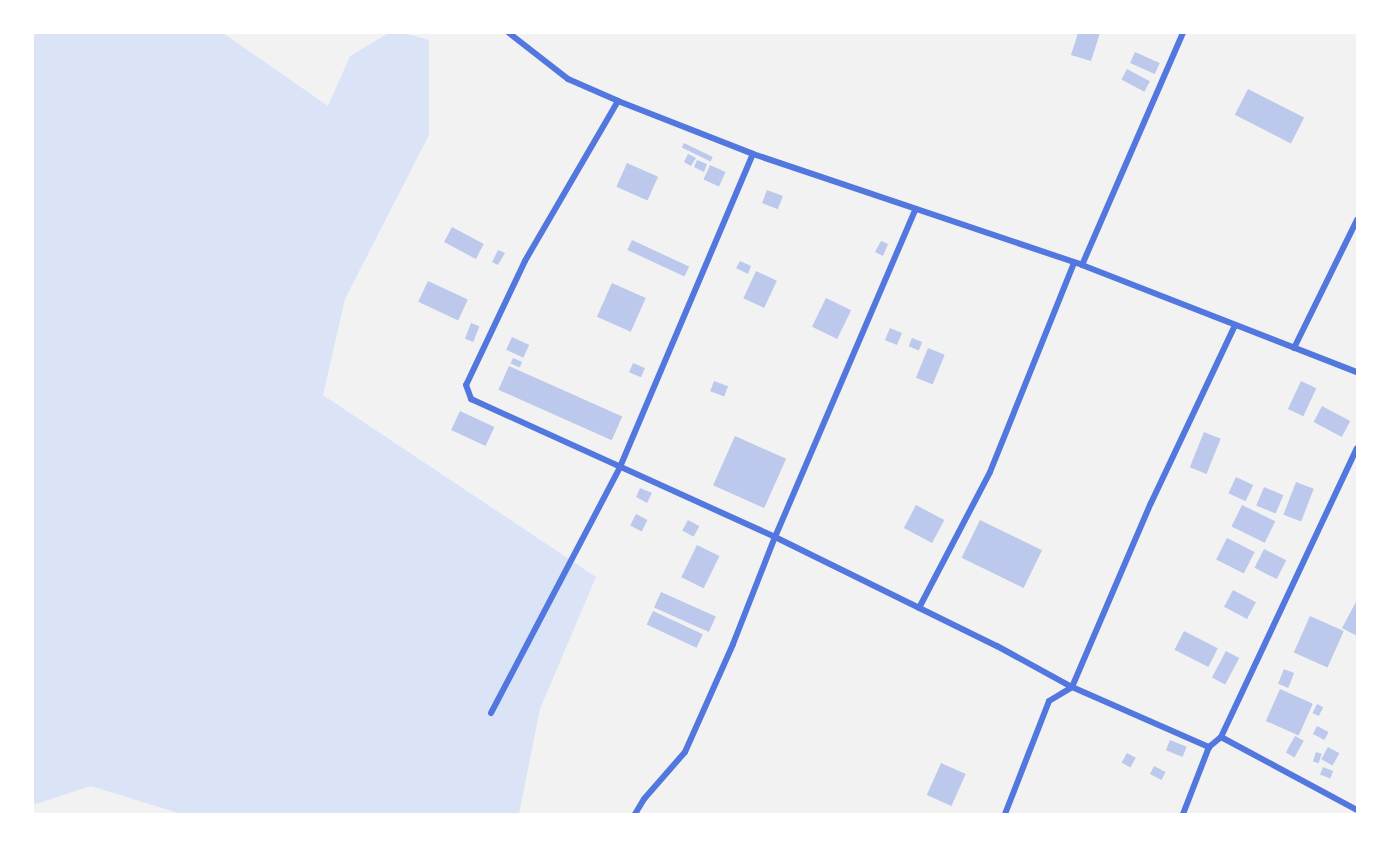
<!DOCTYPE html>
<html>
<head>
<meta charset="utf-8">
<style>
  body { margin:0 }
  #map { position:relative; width:1390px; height:847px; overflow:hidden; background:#f2f2f2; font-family:"Source Sans 3",sans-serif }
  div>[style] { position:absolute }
  .green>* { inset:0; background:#dbe4f7 }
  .building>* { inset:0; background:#bdc9ec; transform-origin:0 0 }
  .minor>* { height:6px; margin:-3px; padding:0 3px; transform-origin:3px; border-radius:3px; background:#5277de }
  span { translate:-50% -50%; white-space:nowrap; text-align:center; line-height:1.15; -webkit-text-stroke:4.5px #fff; paint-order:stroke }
  .frame { position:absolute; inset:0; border:34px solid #fff; pointer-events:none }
</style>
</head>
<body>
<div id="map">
  <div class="green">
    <div style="clip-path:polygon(33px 33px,223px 33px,328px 106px,350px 56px,389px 33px,404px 33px,429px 40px,429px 135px,345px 299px,323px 395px,596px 577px,540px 709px,519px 814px,181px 814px,91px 786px,33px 805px)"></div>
  </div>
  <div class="building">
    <div style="clip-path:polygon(1078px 33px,1100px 33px,1091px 61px,1071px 55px)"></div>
    <div style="left:1135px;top:52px;width:27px;height:12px;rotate:24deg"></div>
    <div style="left:1127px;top:69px;width:26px;height:12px;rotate:28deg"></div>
    <div style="left:1248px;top:89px;width:63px;height:29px;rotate:27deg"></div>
    <div style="left:684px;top:143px;width:32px;height:5px;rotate:26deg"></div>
    <div style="clip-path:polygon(688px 154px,696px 158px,691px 166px,684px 162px)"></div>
    <div style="clip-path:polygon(697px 160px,707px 164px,704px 172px,694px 167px)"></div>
    <div style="left:627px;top:163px;width:34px;height:26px;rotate:24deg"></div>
    <div style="left:710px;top:165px;width:17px;height:16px;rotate:24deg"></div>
    <div style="left:767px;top:190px;width:17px;height:14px;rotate:21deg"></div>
    <div style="left:452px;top:227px;width:36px;height:17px;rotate:28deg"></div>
    <div style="left:632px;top:240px;width:63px;height:11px;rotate:25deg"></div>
    <div style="clip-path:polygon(881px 241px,888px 244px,883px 256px,875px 252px)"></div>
    <div style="clip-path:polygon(498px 250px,505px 253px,498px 265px,492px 262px)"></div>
    <div style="clip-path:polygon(740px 261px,751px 266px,748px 274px,736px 268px)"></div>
    <div style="left:756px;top:271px;width:23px;height:30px;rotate:25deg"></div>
    <div style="left:428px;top:281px;width:44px;height:23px;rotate:25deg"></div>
    <div style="left:612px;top:283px;width:37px;height:37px;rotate:24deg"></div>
    <div style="left:826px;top:298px;width:28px;height:32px;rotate:26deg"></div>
    <div style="left:471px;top:323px;width:9px;height:17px;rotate:21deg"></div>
    <div style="left:890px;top:328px;width:13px;height:13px;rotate:23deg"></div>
    <div style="left:512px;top:337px;width:19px;height:14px;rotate:25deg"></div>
    <div style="left:912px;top:338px;width:11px;height:9px;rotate:22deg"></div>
    <div style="left:928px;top:348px;width:18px;height:32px;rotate:22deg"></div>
    <div style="left:513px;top:358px;width:10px;height:6px;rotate:24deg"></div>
    <div style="left:633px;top:363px;width:13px;height:10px;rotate:23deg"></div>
    <div style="left:509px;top:366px;width:124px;height:26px;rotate:24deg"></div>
    <div style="left:714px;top:381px;width:15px;height:11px;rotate:20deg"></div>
    <div style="left:1301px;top:381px;width:17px;height:31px;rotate:25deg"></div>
    <div style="left:1322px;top:406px;width:32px;height:18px;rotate:28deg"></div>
    <div style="left:460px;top:411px;width:38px;height:21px;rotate:25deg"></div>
    <div style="left:1204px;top:432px;width:18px;height:38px;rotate:22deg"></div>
    <div style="left:735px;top:436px;width:56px;height:54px;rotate:24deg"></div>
    <div style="left:1236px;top:477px;width:19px;height:18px;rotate:25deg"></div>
    <div style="left:1296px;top:482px;width:19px;height:35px;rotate:21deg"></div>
    <div style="left:1264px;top:487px;width:21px;height:20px;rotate:23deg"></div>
    <div style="clip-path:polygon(640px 488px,652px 493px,647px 503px,636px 497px)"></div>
    <div style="left:916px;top:505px;width:32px;height:26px;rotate:28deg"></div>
    <div style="left:1242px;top:505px;width:37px;height:24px;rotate:26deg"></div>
    <div style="left:636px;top:514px;width:13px;height:13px;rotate:27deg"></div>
    <div style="left:688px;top:520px;width:13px;height:12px;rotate:29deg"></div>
    <div style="left:980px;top:520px;width:69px;height:42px;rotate:26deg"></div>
    <div style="left:1227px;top:538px;width:31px;height:24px;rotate:27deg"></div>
    <div style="left:697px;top:545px;width:25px;height:36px;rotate:26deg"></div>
    <div style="left:1264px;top:549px;width:25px;height:21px;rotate:27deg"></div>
    <div style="left:1233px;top:590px;width:26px;height:19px;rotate:28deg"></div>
    <div style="left:661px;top:592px;width:60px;height:17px;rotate:24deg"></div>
    <div style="clip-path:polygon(1357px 600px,1357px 636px,1342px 628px)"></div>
    <div style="left:653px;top:611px;width:55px;height:15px;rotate:25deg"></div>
    <div style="left:1310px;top:616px;width:37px;height:40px;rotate:24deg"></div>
    <div style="left:1184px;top:631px;width:38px;height:21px;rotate:27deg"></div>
    <div style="left:1226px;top:651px;width:15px;height:30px;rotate:28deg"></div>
    <div style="left:1284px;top:669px;width:11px;height:16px;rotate:22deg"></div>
    <div style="left:1280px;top:689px;width:36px;height:35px;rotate:24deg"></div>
    <div style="left:1317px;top:704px;width:7px;height:10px;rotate:27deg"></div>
    <div style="left:1317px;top:726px;width:13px;height:9px;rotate:27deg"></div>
    <div style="left:1295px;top:736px;width:10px;height:19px;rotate:29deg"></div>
    <div style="left:1170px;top:740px;width:18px;height:11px;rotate:22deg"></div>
    <div style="left:1328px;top:747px;width:13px;height:14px;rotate:29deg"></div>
    <div style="left:1316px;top:752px;width:6px;height:10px;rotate:18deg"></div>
    <div style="left:1127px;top:753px;width:10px;height:11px;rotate:29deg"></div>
    <div style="left:941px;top:763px;width:27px;height:35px;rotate:24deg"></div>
    <div style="left:1154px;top:766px;width:13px;height:9px;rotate:27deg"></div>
    <div style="left:1323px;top:767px;width:11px;height:8px;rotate:22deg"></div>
  </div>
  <div class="minor">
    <div style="left:509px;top:33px;width:75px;rotate:37.9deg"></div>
    <div style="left:568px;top:79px;width:55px;rotate:23.7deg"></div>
    <div style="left:618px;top:101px;width:145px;rotate:21.4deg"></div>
    <div style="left:753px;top:154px;width:347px;rotate:18.6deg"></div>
    <div style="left:1082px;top:265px;width:295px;rotate:21.3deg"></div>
    <div style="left:618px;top:101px;width:185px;rotate:120.2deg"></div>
    <div style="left:525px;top:261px;width:137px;rotate:115.4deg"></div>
    <div style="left:466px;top:385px;width:15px;rotate:70deg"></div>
    <div style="left:471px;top:399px;width:334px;rotate:24.4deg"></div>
    <div style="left:775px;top:537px;width:247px;rotate:26.2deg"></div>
    <div style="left:997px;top:646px;width:85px;rotate:28.7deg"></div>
    <div style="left:1072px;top:687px;width:150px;rotate:23.7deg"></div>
    <div style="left:1082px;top:265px;width:253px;rotate:-66.5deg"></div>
    <div style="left:1294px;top:348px;width:143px;rotate:-63.8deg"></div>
    <div style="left:919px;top:608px;width:153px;rotate:-62.4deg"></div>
    <div style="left:990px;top:472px;width:225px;rotate:-68.1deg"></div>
    <div style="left:491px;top:713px;width:278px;rotate:-62.3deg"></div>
    <div style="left:620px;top:467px;width:340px;rotate:-67deg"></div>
    <div style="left:1221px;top:737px;width:154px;rotate:28.2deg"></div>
    <div style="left:635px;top:814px;width:17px;rotate:-59deg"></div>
    <div style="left:644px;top:799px;width:62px;rotate:-48.9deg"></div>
    <div style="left:685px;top:752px;width:118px;rotate:-66deg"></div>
    <div style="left:733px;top:644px;width:115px;rotate:-68.6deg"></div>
    <div style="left:775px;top:537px;width:355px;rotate:-66.8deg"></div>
    <div style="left:1005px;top:814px;width:121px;rotate:-68.7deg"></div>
    <div style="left:1049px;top:701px;width:27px;rotate:-31deg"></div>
    <div style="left:1072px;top:687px;width:200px;rotate:-66.8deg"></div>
    <div style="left:1151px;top:503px;width:197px;rotate:-64.7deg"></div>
    <div style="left:1183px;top:814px;width:72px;rotate:-68.8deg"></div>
    <div style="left:1209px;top:747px;width:16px;rotate:-40deg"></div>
    <div style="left:1221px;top:737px;width:319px;rotate:-64.8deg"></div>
  </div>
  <div class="frame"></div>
</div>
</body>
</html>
